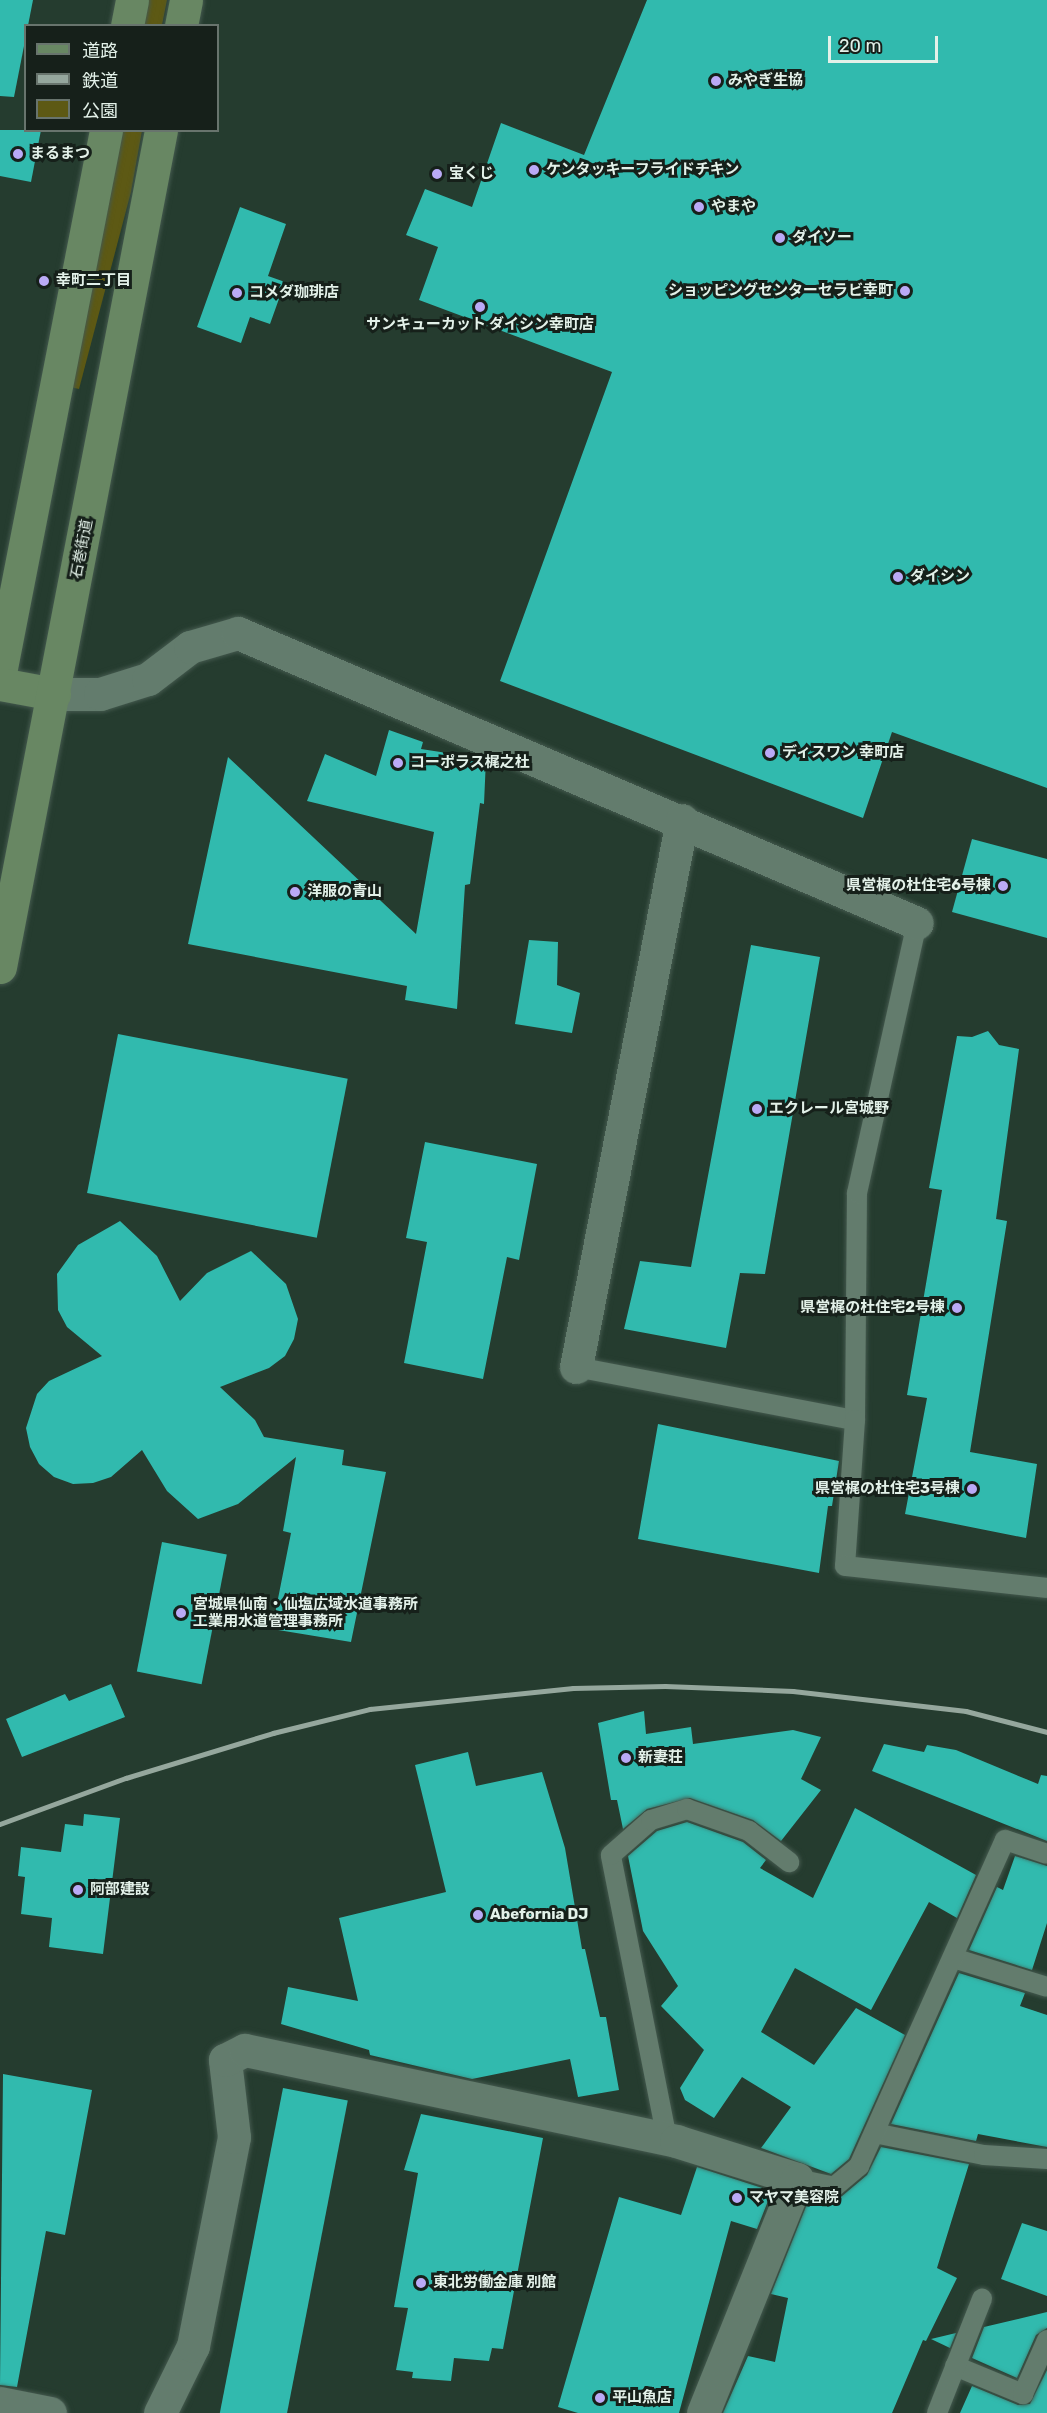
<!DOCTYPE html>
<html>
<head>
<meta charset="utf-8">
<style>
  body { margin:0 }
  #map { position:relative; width:1047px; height:2413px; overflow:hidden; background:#253c2f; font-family:Rubik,"Noto Sans JP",sans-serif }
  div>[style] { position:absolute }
  .green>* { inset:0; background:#5d5914 }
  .building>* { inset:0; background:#31baae; transform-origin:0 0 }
  .roads { filter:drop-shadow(0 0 2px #44594e) drop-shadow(0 0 2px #44594e) }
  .lane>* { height:20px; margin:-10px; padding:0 10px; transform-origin:10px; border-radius:10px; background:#637c6d }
  .street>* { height:33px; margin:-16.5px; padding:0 16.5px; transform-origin:16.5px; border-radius:16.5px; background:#637c6d }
  .secondary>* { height:33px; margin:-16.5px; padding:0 16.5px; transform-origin:16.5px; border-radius:16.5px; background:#688763 }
  .rail>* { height:4.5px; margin:-2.25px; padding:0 2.25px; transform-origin:2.25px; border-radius:2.25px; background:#95a79d }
  .dots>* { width:16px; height:16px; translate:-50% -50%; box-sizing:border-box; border:3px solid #16201a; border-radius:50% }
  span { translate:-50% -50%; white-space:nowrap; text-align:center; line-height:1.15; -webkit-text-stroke:6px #16201a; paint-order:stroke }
  .poi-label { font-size:15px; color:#e3f1e9; font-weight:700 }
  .left { translate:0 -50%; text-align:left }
  .right { translate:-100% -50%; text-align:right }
  .street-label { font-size:15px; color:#e3f1e9 }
  .legend { position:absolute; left:24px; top:24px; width:195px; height:108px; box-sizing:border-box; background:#16201a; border:2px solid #68746d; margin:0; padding:8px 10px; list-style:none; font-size:18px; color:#e3f1e9 }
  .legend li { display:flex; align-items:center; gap:12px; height:30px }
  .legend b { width:30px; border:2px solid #68746d }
  .scale { position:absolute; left:828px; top:36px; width:110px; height:27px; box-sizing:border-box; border:3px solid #e3f1e9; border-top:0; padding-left:8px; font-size:18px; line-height:21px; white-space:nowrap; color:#e3f1e9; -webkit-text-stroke:4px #16201a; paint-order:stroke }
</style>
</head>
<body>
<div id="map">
  <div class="green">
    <div style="clip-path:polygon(149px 0,167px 0,162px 25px,144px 26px)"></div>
    <div style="clip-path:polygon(122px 131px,142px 131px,131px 192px,79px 389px,70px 387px)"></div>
  </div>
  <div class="building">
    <div style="clip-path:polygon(0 0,33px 0,14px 97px,0 96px)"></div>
    <div style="clip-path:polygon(647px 0,1047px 0,1047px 788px,892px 732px,863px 818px,500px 681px,612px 372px,419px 300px,438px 247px,406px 235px,425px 189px,472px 207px,501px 123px,584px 155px)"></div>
    <div style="clip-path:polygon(0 130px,41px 130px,31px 182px,0 176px)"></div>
    <div style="clip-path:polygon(240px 207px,286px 224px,268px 276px,285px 282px,270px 324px,250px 317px,241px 343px,197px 327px)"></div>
    <div style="clip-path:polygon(389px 730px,423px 742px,421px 749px,486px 759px,484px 804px,480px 803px,470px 884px,465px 885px,457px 1009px,405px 1000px,407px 986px,188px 944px,228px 757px,416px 934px,434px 832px,307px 801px,325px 754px,376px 776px)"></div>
    <div style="clip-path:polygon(972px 839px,1047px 859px,1047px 938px,952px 912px)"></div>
    <div style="clip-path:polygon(529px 940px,558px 942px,557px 985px,580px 993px,572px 1033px,515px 1024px)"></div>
    <div style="clip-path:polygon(751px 945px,820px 957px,765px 1274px,740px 1273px,726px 1348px,624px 1329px,640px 1261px,691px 1267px)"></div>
    <div style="clip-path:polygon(988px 1031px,999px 1045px,1019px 1049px,996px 1219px,1007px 1221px,970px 1452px,1037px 1464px,1026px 1538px,905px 1514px,927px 1398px,907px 1395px,942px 1190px,929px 1188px,957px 1036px,972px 1037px)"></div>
    <div style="left:118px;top:1034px;width:234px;height:162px;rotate:11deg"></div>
    <div style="clip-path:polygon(425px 1142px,537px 1164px,519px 1260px,507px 1257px,483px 1379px,404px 1363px,427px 1242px,406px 1238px)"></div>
    <div style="clip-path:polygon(120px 1221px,157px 1256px,180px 1301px,207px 1273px,251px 1251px,286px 1284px,298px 1319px,294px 1339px,285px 1356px,269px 1368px,220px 1387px,255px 1420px,264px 1437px,344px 1450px,342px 1465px,386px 1472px,351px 1642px,272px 1629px,291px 1533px,283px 1531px,296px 1457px,238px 1504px,198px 1519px,167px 1491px,142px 1450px,111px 1477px,93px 1483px,73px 1484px,54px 1477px,39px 1464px,30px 1447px,26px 1428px,37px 1394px,49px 1381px,102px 1356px,67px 1327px,58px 1310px,57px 1274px,78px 1245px)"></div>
    <div style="clip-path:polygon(658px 1424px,839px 1461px,832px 1506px,828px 1506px,819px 1573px,638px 1539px)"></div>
    <div style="left:162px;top:1542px;width:66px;height:132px;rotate:11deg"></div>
    <div style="clip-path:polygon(111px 1684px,125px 1717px,22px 1757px,6px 1719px,65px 1694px,69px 1701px)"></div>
    <div style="clip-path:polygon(644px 1711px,646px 1734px,691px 1727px,693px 1744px,793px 1730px,821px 1737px,801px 1779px,821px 1790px,781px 1841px,753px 1820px,690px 1798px,647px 1809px,623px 1829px,617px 1800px,611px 1800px,598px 1723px)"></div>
    <div style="clip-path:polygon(884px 1744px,924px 1752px,927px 1745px,956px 1750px,1038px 1784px,1041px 1775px,1047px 1776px,1047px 1841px,872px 1771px)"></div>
    <div style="clip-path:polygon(468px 1752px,476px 1786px,542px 1772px,565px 1848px,582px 1949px,585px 1949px,600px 2017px,606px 2017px,619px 2090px,578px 2097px,570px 2059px,472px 2079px,370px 2055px,369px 2050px,281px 2024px,288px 1987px,358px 2001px,339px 1918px,446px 1892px,415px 1765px)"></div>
    <div style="clip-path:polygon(855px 1808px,976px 1875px,957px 1918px,929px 1902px,871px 2010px,795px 1968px,761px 2032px,814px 2065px,856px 2008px,905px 2035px,849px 2159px,831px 2174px,761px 2148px,791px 2107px,742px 2077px,714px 2118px,685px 2100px,680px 2088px,704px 2050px,661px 2006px,678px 1986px,643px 1931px,628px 1856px,657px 1831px,687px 1822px,743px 1842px,766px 1860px,760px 1868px,813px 1898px)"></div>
    <div style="clip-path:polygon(84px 1814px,120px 1818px,103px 1954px,49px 1947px,52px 1918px,21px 1914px,25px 1877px,18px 1876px,21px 1847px,61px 1852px,65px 1824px,83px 1826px)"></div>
    <div style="clip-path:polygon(1015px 1856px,1047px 1866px,1047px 1923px,1032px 1970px,969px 1950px,997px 1887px,1003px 1890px)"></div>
    <div style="clip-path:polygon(959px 1973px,1025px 1993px,1020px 2006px,1047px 2015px,1047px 2147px,978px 2134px,976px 2141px,891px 2124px)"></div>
    <div style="clip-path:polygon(3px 2074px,92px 2090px,65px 2235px,46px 2231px,17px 2387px,0 2385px)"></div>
    <div style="left:283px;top:2088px;width:66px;height:331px;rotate:11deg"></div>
    <div style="clip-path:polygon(421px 2114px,543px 2138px,503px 2349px,492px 2348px,489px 2361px,454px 2358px,451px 2381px,412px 2378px,413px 2372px,396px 2370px,408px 2308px,394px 2307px,418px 2173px,404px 2170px)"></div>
    <div style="clip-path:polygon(881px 2147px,969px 2164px,937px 2268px,957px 2278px,926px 2341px,923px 2340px,892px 2413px,723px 2413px,748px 2356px,775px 2362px,788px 2298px,771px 2294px,811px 2194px,832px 2199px,842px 2196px,867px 2175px)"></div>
    <div style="clip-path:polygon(697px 2167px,772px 2191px,757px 2229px,731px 2221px,679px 2413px,578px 2413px,558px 2407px,619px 2197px,681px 2215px)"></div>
    <div style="clip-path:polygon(1022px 2223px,1047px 2231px,1047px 2296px,1001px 2279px)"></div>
    <div style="clip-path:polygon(1047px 2312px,1047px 2328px,1036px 2335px,1017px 2378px,972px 2358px,984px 2327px)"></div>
    <div style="clip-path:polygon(956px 2333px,950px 2348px,931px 2339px)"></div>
    <div style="clip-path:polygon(1047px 2370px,1047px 2413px,960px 2413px,972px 2386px,1018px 2405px,1030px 2404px)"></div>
  </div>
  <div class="roads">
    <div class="lane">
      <div style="left:576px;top:1367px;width:284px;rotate:10.8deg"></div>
      <div style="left:855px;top:1420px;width:227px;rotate:-89.5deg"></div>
      <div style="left:857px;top:1193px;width:277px;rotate:-77.5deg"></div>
      <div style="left:855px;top:1420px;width:146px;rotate:93.9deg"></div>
      <div style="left:845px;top:1566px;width:203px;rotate:6.2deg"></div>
      <div style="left:953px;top:1958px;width:98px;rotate:17.1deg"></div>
      <div style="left:874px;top:2133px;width:112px;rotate:11.3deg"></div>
      <div style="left:984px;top:2155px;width:63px;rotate:3.6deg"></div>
      <div style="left:667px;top:2139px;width:289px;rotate:-101.2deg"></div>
      <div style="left:611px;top:1855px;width:53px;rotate:-41.2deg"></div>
      <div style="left:651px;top:1820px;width:38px;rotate:-17deg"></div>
      <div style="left:687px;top:1809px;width:66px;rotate:19.5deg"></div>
      <div style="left:749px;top:1831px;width:51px;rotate:37.8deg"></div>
      <div style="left:797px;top:2179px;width:38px;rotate:12deg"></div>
      <div style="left:834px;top:2187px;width:33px;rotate:-40deg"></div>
      <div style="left:859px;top:2166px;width:357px;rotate:-65.9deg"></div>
      <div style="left:1005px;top:1840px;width:44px;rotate:18.4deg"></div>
      <div style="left:955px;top:2366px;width:74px;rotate:22.4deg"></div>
      <div style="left:1023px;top:2394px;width:59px;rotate:-66deg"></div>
      <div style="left:937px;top:2413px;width:123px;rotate:-68.5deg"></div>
    </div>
    <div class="street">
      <div style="left:54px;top:694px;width:46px"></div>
      <div style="left:100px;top:694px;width:50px;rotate:-17.4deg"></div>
      <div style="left:148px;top:679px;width:53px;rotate:-37.3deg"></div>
      <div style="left:190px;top:647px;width:50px;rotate:-16.3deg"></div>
      <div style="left:238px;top:633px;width:738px;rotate:23.13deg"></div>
      <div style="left:576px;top:1367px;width:557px;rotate:-79.03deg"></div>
      <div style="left:0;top:2403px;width:51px;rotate:11.3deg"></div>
      <div style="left:160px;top:2413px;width:75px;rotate:-63.8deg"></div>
      <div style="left:193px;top:2346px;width:213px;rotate:-78.9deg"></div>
      <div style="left:234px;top:2137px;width:78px;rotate:-96.7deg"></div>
      <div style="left:225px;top:2060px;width:22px;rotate:-27deg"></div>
      <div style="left:245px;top:2050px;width:441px;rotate:11.9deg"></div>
      <div style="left:676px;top:2141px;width:127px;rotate:17.4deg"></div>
      <div style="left:797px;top:2179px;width:252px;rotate:111.9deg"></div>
    </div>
    <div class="secondary">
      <div style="left:127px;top:26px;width:26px;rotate:-79deg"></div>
      <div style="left:181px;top:26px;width:26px;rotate:-79deg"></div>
      <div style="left:0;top:673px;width:553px;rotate:-78.95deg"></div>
      <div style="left:0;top:684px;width:55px;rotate:10.5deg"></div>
      <div style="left:0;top:967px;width:852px;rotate:-79.11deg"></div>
    </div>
  </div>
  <div class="rail">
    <div style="left:0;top:1824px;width:134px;rotate:-20.1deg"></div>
    <div style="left:126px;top:1778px;width:154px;rotate:-17deg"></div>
    <div style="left:273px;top:1733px;width:100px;rotate:-13.9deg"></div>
    <div style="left:370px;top:1709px;width:204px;rotate:-5.9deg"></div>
    <div style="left:573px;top:1688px;width:92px;rotate:-1.2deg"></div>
    <div style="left:665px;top:1686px;width:128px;rotate:2.2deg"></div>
    <div style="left:793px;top:1691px;width:174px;rotate:6.6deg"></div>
    <div style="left:966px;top:1711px;width:84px;rotate:14.5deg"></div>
  </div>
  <div class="dots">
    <div style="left:716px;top:81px;background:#baaaf6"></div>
    <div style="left:18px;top:154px;background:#baaaf6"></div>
    <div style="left:534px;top:170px;background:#baaaf6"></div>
    <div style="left:437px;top:174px;background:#baaaf6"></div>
    <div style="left:699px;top:207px;background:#baaaf6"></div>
    <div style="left:780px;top:238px;background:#baaaf6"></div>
    <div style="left:44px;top:281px;background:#baaaf6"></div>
    <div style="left:905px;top:291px;background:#baaaf6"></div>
    <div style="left:237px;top:293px;background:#baaaf6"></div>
    <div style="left:480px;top:307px;background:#baaaf6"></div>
    <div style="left:898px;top:577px;background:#baaaf6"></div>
    <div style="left:770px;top:753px;background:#baaaf6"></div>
    <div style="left:398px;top:763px;background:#baaaf6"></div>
    <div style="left:1003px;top:886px;background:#baaaf6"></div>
    <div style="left:295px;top:892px;background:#baaaf6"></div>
    <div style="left:757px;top:1109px;background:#baaaf6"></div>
    <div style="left:957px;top:1308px;background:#baaaf6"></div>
    <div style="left:972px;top:1489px;background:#baaaf6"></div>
    <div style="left:181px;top:1613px;background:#baaaf6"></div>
    <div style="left:626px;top:1758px;background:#baaaf6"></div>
    <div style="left:78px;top:1890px;background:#baaaf6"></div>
    <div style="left:478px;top:1915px;background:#baaaf6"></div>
    <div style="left:737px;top:2198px;background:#baaaf6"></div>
    <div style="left:421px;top:2283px;background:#baaaf6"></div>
    <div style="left:600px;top:2398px;background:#baaaf6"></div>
  </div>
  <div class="poi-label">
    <span class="left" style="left:728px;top:81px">みやぎ生協</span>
    <span class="left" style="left:30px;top:154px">まるまつ</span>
    <span class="left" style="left:546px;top:170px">ケンタッキーフライドチキン</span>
    <span class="left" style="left:449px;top:174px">宝くじ</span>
    <span class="left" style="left:711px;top:207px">やまや</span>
    <span class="left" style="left:792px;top:238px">ダイソー</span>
    <span class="left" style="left:56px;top:281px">幸町二丁目</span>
    <span class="right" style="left:893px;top:291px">ショッピングセンターセラビ幸町</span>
    <span class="left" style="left:249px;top:293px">コメダ珈琲店</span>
    <span style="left:480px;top:325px">サンキューカット ダイシン幸町店</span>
    <span class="left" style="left:910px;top:577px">ダイシン</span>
    <span class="left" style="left:782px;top:753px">ディスワン 幸町店</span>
    <span class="left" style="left:410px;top:763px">コーポラス梶之杜</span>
    <span class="right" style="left:991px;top:886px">県営梶の杜住宅6号棟</span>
    <span class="left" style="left:307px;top:892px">洋服の青山</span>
    <span class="left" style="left:769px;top:1109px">エクレール宮城野</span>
    <span class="right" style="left:945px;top:1308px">県営梶の杜住宅2号棟</span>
    <span class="right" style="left:960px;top:1489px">県営梶の杜住宅3号棟</span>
    <span class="left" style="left:193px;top:1613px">宮城県仙南・仙塩広域水道事務所<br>工業用水道管理事務所</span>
    <span class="left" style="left:638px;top:1758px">新妻荘</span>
    <span class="left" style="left:90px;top:1890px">阿部建設</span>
    <span class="left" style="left:490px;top:1915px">Abefornia DJ</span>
    <span class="left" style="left:749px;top:2198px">マヤマ美容院</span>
    <span class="left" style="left:433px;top:2283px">東北労働金庫 別館</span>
    <span class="left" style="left:612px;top:2398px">平山魚店</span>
  </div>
  <div class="street-label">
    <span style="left:82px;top:549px;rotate:-79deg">石巻街道</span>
  </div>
  <ul class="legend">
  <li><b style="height:8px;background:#688763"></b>道路</li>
  <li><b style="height:8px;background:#95a79d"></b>鉄道</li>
  <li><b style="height:16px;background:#5d5914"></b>公園</li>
  </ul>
  <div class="scale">20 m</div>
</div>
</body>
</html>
